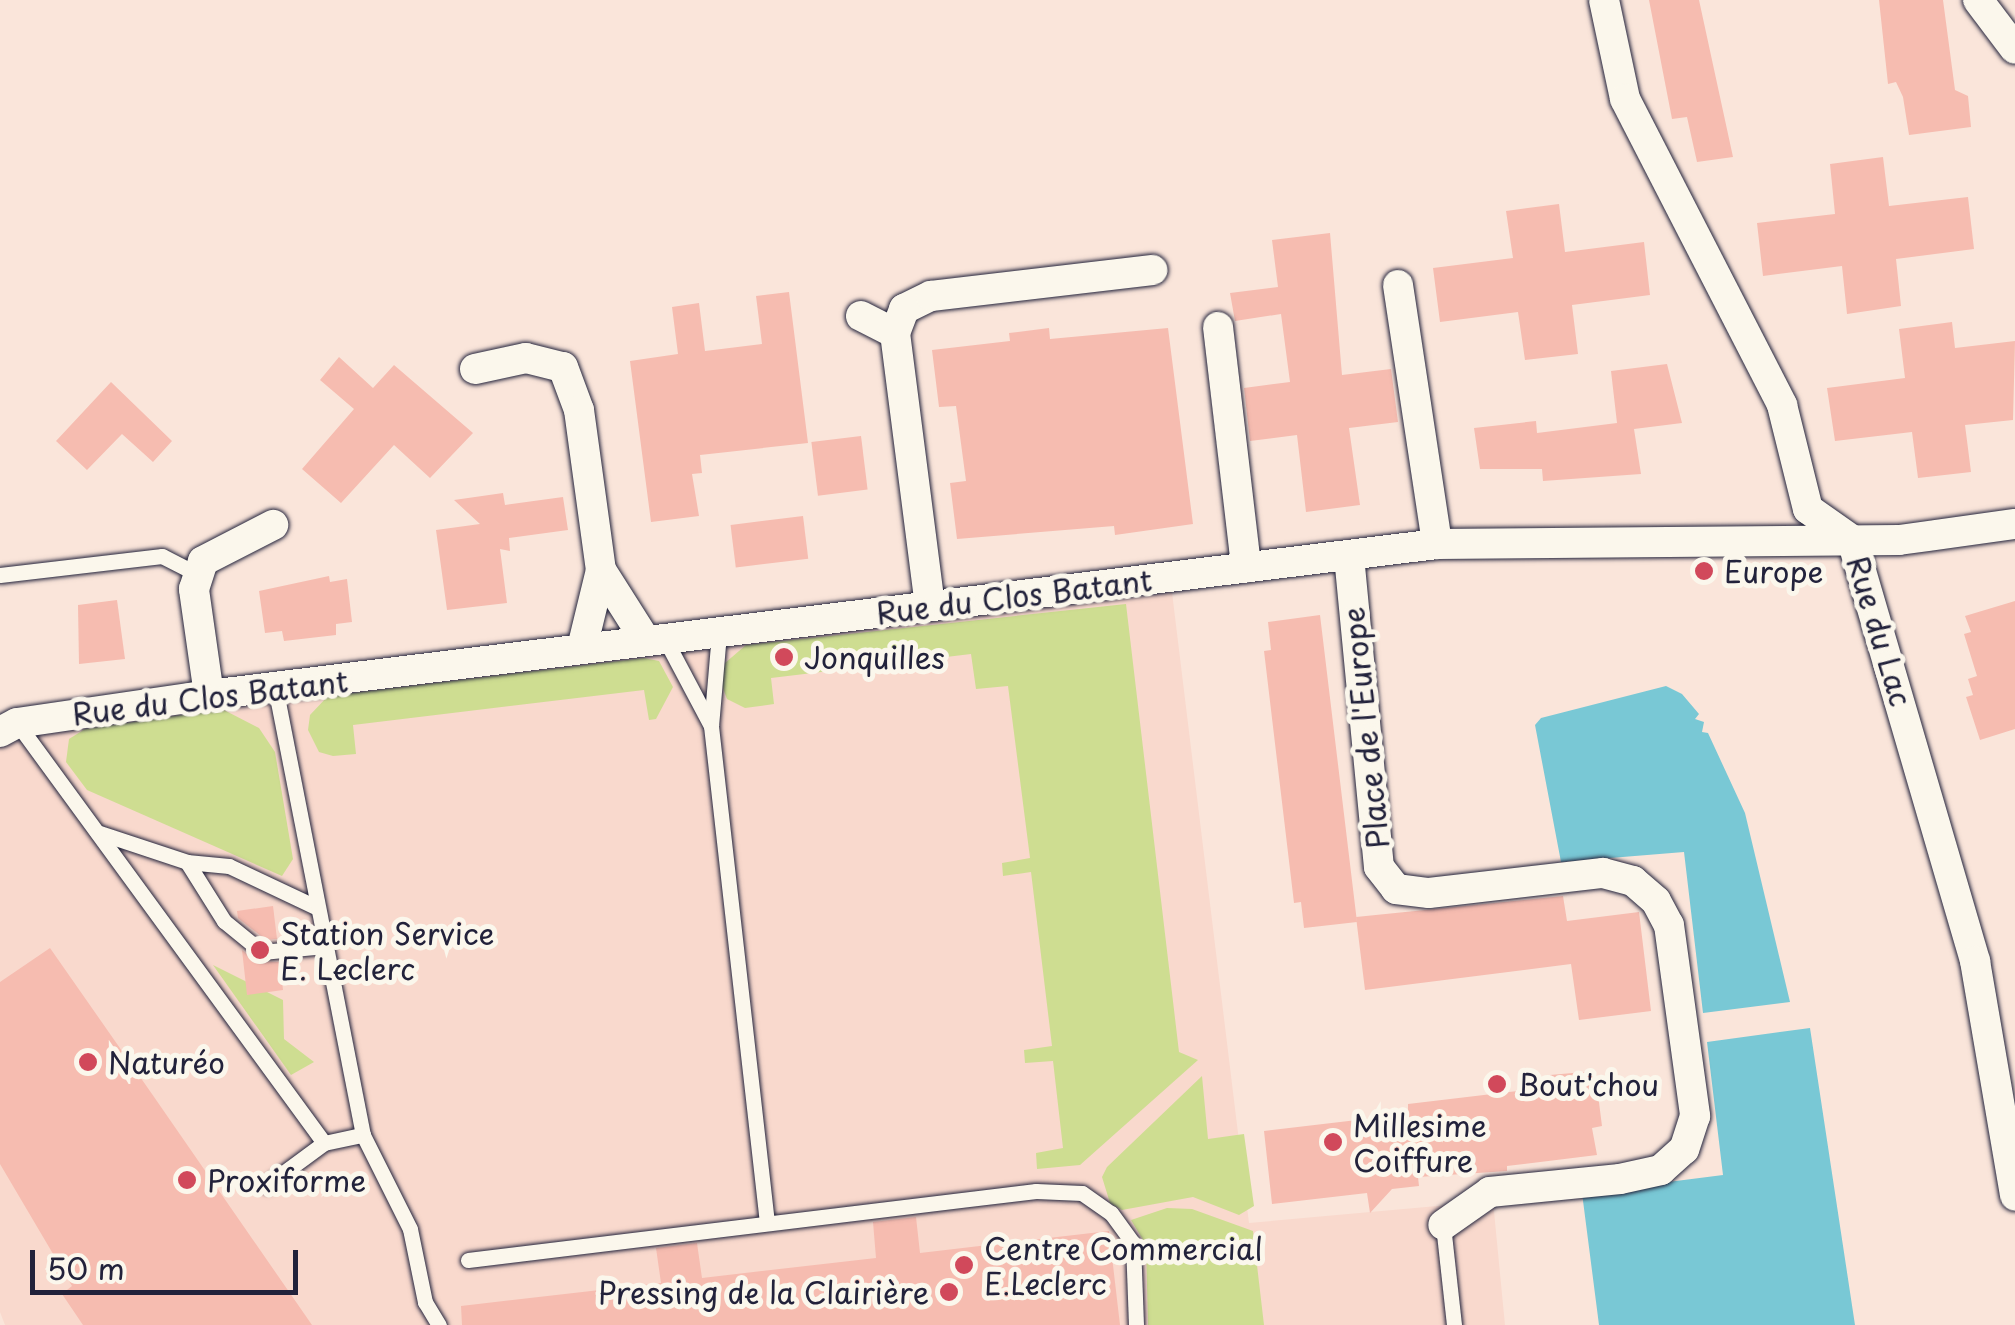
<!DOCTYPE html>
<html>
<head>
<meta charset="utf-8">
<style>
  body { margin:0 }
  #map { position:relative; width:2015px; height:1325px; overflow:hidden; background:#fae5da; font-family:"Playpen Sans",sans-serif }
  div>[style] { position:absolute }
  .built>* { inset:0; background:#f9d9cd }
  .green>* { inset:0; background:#cedd91 }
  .water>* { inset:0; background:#79c8d5 }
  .building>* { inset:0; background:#f6bcb0; transform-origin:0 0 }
  .roads { filter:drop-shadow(0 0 2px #22223b) drop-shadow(0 0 2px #22223b) }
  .service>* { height:15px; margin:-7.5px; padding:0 7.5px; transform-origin:7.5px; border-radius:7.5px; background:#fbf7ec }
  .minor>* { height:30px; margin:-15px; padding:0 15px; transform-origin:15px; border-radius:15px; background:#fbf7ec }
  .dots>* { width:28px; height:28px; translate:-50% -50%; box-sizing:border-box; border:5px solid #fbf7ec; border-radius:50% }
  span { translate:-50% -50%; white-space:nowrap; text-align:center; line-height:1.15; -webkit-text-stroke:10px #fbf7ec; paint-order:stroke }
  .poi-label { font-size:30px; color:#22223b }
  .left { translate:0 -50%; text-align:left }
  .right { translate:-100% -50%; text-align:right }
  .street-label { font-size:30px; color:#22223b }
  .scale { position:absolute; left:30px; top:1250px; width:268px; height:45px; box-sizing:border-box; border:5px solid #22223b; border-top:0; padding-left:12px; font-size:30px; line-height:35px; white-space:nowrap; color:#22223b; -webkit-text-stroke:8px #fbf7ec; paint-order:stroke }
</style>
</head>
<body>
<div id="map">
  <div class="built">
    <div style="clip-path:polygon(1170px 576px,1249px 1223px,1493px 1201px,1505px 1325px,5px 1325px,0 1312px,0 739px)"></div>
  </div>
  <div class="green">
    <div style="clip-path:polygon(1126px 604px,1179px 1052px,1198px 1060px,1080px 1165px,1037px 1169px,1036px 1153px,1063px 1148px,1053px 1061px,1025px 1063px,1024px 1050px,1052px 1046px,1031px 872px,1003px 876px,1002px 863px,1030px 858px,1008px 686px,976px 689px,971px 654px,771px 678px,774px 704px,745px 708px,727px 699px,721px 683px,725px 663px,746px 645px)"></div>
    <div style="clip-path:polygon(644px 658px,659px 661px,673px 687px,656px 719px,649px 720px,644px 690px,353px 725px,356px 754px,333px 756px,319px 752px,308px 730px,310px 715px,328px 696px)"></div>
    <div style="clip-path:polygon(222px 709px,259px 728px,275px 752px,293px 859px,282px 876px,87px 790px,66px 762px,69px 739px,85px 729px)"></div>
    <div style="clip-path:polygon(213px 965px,283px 1000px,284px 1039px,314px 1062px,291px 1075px)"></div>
    <div style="clip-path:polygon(1202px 1076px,1208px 1139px,1244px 1134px,1254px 1206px,1239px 1215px,1193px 1197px,1122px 1210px,1110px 1203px,1102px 1177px,1107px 1167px)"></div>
    <div style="clip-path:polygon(1167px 1208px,1192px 1209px,1253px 1231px,1264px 1325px,1148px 1325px,1146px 1245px,1131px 1220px)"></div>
  </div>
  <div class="water">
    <div style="clip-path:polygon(1666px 686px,1682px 694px,1699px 714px,1695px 719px,1704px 722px,1702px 732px,1708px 733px,1745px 813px,1790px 1002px,1703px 1013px,1684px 852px,1561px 862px,1535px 725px,1541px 718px)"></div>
    <div style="clip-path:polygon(1810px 1028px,1855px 1325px,1599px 1325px,1582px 1193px,1723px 1175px,1707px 1042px)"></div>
  </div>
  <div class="building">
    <div style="clip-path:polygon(1649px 0,1699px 0,1733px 157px,1697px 162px,1687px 117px,1672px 119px)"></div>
    <div style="clip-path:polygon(1879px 0,1943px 0,1955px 90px,1968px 96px,1971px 127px,1909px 135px,1903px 97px,1896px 82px,1888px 84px)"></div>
    <div style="clip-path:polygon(1883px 157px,1889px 206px,1968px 197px,1974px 249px,1896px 259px,1901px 306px,1847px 314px,1842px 266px,1763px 276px,1757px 223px,1835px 214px,1830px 164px)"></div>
    <div style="clip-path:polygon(1559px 204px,1565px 252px,1644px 242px,1650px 295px,1572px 305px,1578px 354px,1525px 360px,1518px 312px,1440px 322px,1433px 268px,1513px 258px,1506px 211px)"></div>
    <div style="clip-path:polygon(1330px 233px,1342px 375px,1391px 369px,1398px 422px,1349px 428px,1360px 505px,1306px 512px,1297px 435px,1250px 441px,1244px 388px,1290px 382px,1281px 314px,1235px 321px,1230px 293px,1278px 287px,1272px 240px)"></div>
    <div style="clip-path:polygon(789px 292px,808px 443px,700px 455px,702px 473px,692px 474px,699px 516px,651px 522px,630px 361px,678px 354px,672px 307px,699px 303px,705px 351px,762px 344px,756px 296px)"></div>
    <div style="clip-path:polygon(1952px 322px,1955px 348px,2015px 341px,2013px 420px,1965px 425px,1971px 472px,1918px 478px,1912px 432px,1835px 441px,1827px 388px,1905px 378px,1899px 329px)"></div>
    <div style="clip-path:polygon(1049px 328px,1050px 339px,1168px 328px,1193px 524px,1115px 535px,1114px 526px,957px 539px,950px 483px,966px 481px,956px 406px,939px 407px,932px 350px,1010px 341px,1009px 333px)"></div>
    <div style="clip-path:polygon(339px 357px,373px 388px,394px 365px,473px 433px,430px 478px,394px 445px,341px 503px,302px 469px,354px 409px,320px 380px)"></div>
    <div style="clip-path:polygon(1667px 364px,1682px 423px,1634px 429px,1641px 474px,1543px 481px,1542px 469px,1480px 469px,1474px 428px,1536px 421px,1537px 433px,1617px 423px,1611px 371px)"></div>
    <div style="clip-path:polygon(111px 382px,172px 441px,153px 462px,122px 434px,87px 470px,56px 441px)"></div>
    <div style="left:861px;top:436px;width:54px;height:50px;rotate:83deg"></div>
    <div style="clip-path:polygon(503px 493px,505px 505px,563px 497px,568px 530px,509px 538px,510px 551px,500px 549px,507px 603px,447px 610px,436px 530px,480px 524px,454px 500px)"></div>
    <div style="left:803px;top:516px;width:43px;height:73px;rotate:83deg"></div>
    <div style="clip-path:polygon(329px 576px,330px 582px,347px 579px,352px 622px,336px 624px,336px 635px,284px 641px,282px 631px,265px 633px,259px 591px)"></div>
    <div style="clip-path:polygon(117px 600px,125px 659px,79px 664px,78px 605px)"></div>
    <div style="clip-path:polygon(2015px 601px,2015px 729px,1980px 740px,1966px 697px,1973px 695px,1968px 679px,1977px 676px,1964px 634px,1971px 632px,1965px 616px)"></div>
    <div style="clip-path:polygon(1320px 615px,1357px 922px,1304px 928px,1301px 902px,1294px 903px,1264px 651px,1271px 650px,1268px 622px)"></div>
    <div style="clip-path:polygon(1563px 896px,1567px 921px,1639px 912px,1651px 1011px,1579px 1020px,1571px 964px,1365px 990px,1356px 917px)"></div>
    <div style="clip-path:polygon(273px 906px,277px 939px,266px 940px,238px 918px,237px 911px)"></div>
    <div style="clip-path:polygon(50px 948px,152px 1094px,312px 1325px,83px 1325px,62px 1294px,72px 1286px,0 1164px,0 982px)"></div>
    <div style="clip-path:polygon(242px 950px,256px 961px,280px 962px,283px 990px,247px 995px)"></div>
    <div style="clip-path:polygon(1595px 1071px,1602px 1126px,1592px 1128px,1597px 1155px,1507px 1166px,1507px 1171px,1418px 1177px,1419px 1186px,1392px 1189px,1370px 1213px,1367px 1193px,1272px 1204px,1264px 1131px,1408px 1114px,1408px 1104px,1551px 1087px,1550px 1075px)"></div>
    <div style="clip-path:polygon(916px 1217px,920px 1253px,1109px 1231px,1120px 1325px,462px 1325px,461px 1306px,661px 1283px,656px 1248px,697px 1243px,702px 1278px,876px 1258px,873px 1222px)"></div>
  </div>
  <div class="roads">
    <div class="service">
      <div style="left:0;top:575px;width:163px;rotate:-6.7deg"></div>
      <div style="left:162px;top:556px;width:42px;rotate:27.2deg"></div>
      <div style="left:719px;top:633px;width:93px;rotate:94.9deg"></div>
      <div style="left:711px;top:726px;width:500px;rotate:83.57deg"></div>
      <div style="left:665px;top:639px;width:98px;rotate:62.1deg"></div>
      <div style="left:17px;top:723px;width:520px;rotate:53.83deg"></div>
      <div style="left:97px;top:832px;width:95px;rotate:18.4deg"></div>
      <div style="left:187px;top:862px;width:70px;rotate:57.9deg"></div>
      <div style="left:224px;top:921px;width:49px;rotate:39.2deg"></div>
      <div style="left:262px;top:952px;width:63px;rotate:-5.4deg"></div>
      <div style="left:187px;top:862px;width:42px;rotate:5.4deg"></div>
      <div style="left:229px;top:866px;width:98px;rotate:25.3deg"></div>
      <div style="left:363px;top:1135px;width:105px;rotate:63.4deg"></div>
      <div style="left:410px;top:1229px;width:75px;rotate:78.4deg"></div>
      <div style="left:425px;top:1302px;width:27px;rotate:59deg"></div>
      <div style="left:267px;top:1185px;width:71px;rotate:-36.4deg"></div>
      <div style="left:324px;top:1143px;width:40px;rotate:-12deg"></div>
      <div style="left:363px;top:1135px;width:457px;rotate:-101.1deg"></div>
      <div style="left:1443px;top:1225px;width:101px;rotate:83.7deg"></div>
      <div style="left:468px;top:1260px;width:572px;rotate:-6.93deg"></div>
      <div style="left:1036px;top:1191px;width:46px;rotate:2.5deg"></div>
      <div style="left:1082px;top:1193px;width:35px;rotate:35deg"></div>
      <div style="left:1111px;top:1213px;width:37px;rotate:54deg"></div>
      <div style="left:1133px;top:1243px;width:82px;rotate:87.9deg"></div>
    </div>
    <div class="minor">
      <div style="left:1604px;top:0;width:101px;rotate:78deg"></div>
      <div style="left:1625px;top:99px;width:344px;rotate:62.8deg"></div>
      <div style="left:1782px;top:405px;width:107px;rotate:76deg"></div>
      <div style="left:1808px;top:509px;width:54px;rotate:35.2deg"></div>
      <div style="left:1852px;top:540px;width:439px;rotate:73.7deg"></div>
      <div style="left:1975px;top:961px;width:238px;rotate:80.3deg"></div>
      <div style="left:1978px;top:0;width:61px;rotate:52.9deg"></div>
      <div style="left:1398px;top:285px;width:262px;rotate:81.4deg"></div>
      <div style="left:861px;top:316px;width:38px;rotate:27deg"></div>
      <div style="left:895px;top:333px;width:275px;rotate:82.7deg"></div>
      <div style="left:1218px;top:327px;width:242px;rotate:83.3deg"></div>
      <div style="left:895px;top:333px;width:26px;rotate:-69deg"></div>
      <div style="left:904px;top:309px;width:30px;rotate:-26deg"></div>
      <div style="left:931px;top:296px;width:223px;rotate:-6.7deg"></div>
      <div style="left:475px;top:369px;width:52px;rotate:-12.2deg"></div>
      <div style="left:526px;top:358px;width:38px;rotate:14deg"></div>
      <div style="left:563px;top:367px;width:46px;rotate:69.6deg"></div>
      <div style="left:579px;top:410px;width:162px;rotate:82.2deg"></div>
      <div style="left:601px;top:570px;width:80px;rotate:103.7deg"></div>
      <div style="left:1349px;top:556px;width:312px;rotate:84.5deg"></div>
      <div style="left:1379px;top:867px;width:28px;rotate:52deg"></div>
      <div style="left:1396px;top:889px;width:33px;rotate:7deg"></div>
      <div style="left:1429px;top:893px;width:175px;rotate:-6.6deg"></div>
      <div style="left:1603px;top:873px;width:31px;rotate:15deg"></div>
      <div style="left:1633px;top:881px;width:30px;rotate:41deg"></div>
      <div style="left:1656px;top:901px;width:27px;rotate:62deg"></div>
      <div style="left:1669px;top:925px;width:193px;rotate:82.2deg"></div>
      <div style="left:1695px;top:1116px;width:35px;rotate:108deg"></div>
      <div style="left:1684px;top:1149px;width:31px;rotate:138deg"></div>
      <div style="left:1661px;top:1170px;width:42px;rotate:167.6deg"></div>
      <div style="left:1620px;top:1179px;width:131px;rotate:174.3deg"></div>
      <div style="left:1490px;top:1192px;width:57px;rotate:144.9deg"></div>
      <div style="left:601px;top:570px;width:84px;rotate:57.6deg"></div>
      <div style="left:209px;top:695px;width:107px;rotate:-98.1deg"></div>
      <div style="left:194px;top:589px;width:29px;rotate:-72deg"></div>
      <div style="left:203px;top:561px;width:79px;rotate:-27.2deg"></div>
      <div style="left:0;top:732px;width:19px;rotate:-28deg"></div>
      <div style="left:17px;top:723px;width:194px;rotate:-8.3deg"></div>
      <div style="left:209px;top:695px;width:1237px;rotate:-7.01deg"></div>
      <div style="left:1437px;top:544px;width:462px;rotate:-0.5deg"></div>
      <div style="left:1899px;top:540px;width:117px;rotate:-7.9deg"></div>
    </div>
  </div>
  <div class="dots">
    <div style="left:1704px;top:571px;background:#d1495b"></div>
    <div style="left:784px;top:657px;background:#d1495b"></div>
    <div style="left:260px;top:950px;background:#d1495b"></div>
    <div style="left:88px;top:1062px;background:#d1495b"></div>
    <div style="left:1497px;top:1084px;background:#d1495b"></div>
    <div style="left:1333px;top:1142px;background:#d1495b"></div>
    <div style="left:187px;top:1180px;background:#d1495b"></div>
    <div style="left:964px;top:1265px;background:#d1495b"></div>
    <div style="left:949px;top:1292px;background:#d1495b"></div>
  </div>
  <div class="poi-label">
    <span class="left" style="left:1724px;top:571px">Europe</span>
    <span class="left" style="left:804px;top:657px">Jonquilles</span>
    <span class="left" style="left:280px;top:950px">Station Service<br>E. Leclerc</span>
    <span class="left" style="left:108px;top:1062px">Naturéo</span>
    <span class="left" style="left:1517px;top:1084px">Bout'chou</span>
    <span class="left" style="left:1353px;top:1142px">Millesime<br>Coiffure</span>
    <span class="left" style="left:207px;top:1180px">Proxiforme</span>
    <span class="left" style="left:984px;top:1265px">Centre Commercial<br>E.Leclerc</span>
    <span class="right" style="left:929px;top:1292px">Pressing de la Clairière</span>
  </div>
  <div class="street-label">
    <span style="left:1014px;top:596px;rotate:-7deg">Rue du Clos Batant</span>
    <span style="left:1880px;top:631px;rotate:73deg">Rue du Lac</span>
    <span style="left:210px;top:697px;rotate:-7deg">Rue du Clos Batant</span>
    <span style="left:1365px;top:728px;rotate:-96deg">Place de l'Europe</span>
  </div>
  <div class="scale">50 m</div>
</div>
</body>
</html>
